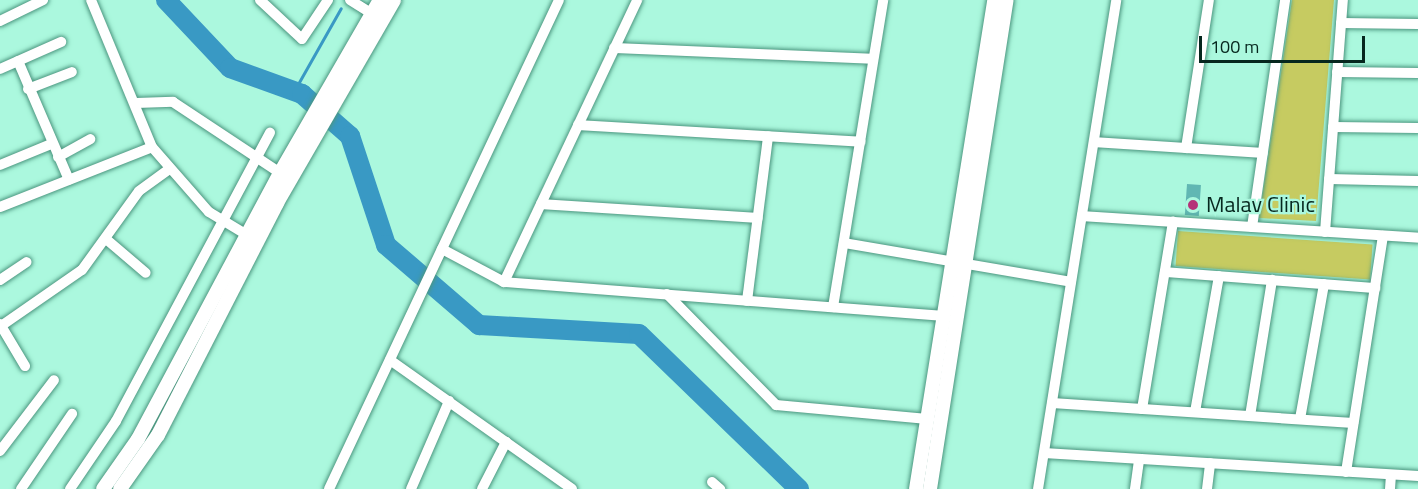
<!DOCTYPE html>
<html>
<head>
<meta charset="utf-8">
<style>
  body { margin:0 }
  #map { position:relative; width:1418px; height:489px; overflow:hidden; background:#abf8de; font-family:"Titillium Web",sans-serif }
  div>[style] { position:absolute }
  .green>* { inset:0; background:#c6cb61; transform-origin:0 0 }
  .stream>* { height:3px; margin:-1.5px; padding:0 1.5px; transform-origin:1.5px; border-radius:1.5px; background:#3999c4 }
  .river>* { height:20px; margin:-10px; padding:0 10px; transform-origin:10px; border-radius:10px; background:#3999c4 }
  .building>* { inset:0; background:#61b7b3; transform-origin:0 0 }
  .roads { filter:drop-shadow(0 0 2px #4b967f) drop-shadow(0 0 2px #4b967f) }
  .street>* { height:10px; margin:-5px; padding:0 5px; transform-origin:5px; border-radius:5px; background:#fff }
  .secondary>* { height:14px; margin:-7px; padding:0 7px; transform-origin:7px; border-radius:7px; background:#fff }
  .dots>* { width:16px; height:16px; translate:-50% -50%; box-sizing:border-box; border:3px solid #abf8de; border-radius:50% }
  span { translate:-50% -50%; white-space:nowrap; text-align:center; line-height:1.15; -webkit-text-stroke:4.5px #abf8de; paint-order:stroke }
  .poi-label { font-size:22px; color:#06271e }
  .left { translate:0 -50%; text-align:left }
  .scale { position:absolute; left:1199px; top:36px; width:166px; height:27px; box-sizing:border-box; border:3px solid #06271e; border-top:0; padding-left:8px; font-size:18px; line-height:21px; white-space:nowrap; color:#06271e; -webkit-text-stroke:4px #abf8de; paint-order:stroke }
</style>
</head>
<body>
<div id="map">
  <div class="green">
    <div style="clip-path:polygon(1292px 0,1334px 0,1316px 221px,1259px 218px)"></div>
    <div style="left:1178px;top:231px;width:195px;height:35px;rotate:4deg"></div>
  </div>
  <div class="stream">
    <div style="left:294px;top:91px;width:95px;rotate:-60.5deg"></div>
  </div>
  <div class="river">
    <div style="left:166px;top:0;width:93px;rotate:46.7deg"></div>
    <div style="left:230px;top:68px;width:77px;rotate:19.9deg"></div>
    <div style="left:302px;top:94px;width:64px;rotate:41.2deg"></div>
    <div style="left:350px;top:136px;width:115px;rotate:71.7deg"></div>
    <div style="left:386px;top:245px;width:123px;rotate:40.7deg"></div>
    <div style="left:479px;top:325px;width:160px;rotate:3.2deg"></div>
    <div style="left:639px;top:334px;width:223px;rotate:44.1deg"></div>
  </div>
  <div class="building">
    <div style="left:1187px;top:184px;width:14px;height:31px;rotate:4deg"></div>
  </div>
  <div class="roads">
    <div class="street">
      <div style="left:91px;top:0;width:159px;rotate:67.5deg"></div>
      <div style="left:152px;top:147px;width:86px;rotate:48.8deg"></div>
      <div style="left:209px;top:212px;width:44px;rotate:31.2deg"></div>
      <div style="left:260px;top:0;width:57px;rotate:42.9deg"></div>
      <div style="left:302px;top:39px;width:47px;rotate:-56.3deg"></div>
      <div style="left:350px;top:0;width:26px;rotate:32deg"></div>
      <div style="left:0;top:21px;width:48px;rotate:-26deg"></div>
      <div style="left:1341px;top:23px;width:77px;rotate:0.7deg"></div>
      <div style="left:614px;top:48px;width:259px;rotate:2.4deg"></div>
      <div style="left:18px;top:61px;width:129px;rotate:66.8deg"></div>
      <div style="left:0;top:69px;width:67px;rotate:-23.9deg"></div>
      <div style="left:1337px;top:72px;width:81px;rotate:0.7deg"></div>
      <div style="left:28px;top:89px;width:47px;rotate:-21.1deg"></div>
      <div style="left:136px;top:103px;width:37px;rotate:-2deg"></div>
      <div style="left:173px;top:102px;width:134px;rotate:33.5deg"></div>
      <div style="left:578px;top:125px;width:283px;rotate:3.4deg"></div>
      <div style="left:1333px;top:127px;width:85px;rotate:0.7deg"></div>
      <div style="left:1094px;top:142px;width:169px;rotate:3.7deg"></div>
      <div style="left:1186px;top:148px;width:150px;rotate:-81.2deg"></div>
      <div style="left:58px;top:157px;width:37px;rotate:-29deg"></div>
      <div style="left:0;top:165px;width:55px;rotate:-22.4deg"></div>
      <div style="left:1329px;top:179px;width:89px;rotate:1.3deg"></div>
      <div style="left:541px;top:204px;width:217px;rotate:3.7deg"></div>
      <div style="left:0;top:207px;width:163px;rotate:-21.5deg"></div>
      <div style="left:1082px;top:216px;width:337px;rotate:3.7deg"></div>
      <div style="left:1252px;top:227px;width:229px;rotate:-81.7deg"></div>
      <div style="left:1325px;top:232px;width:233px;rotate:-85.6deg"></div>
      <div style="left:106px;top:239px;width:52px;rotate:40.4deg"></div>
      <div style="left:844px;top:243px;width:230px;rotate:9.7deg"></div>
      <div style="left:442px;top:249px;width:70px;rotate:28deg"></div>
      <div style="left:504px;top:282px;width:440px;rotate:4.4deg"></div>
      <div style="left:1165px;top:272px;width:211px;rotate:4.4deg"></div>
      <div style="left:0;top:280px;width:32px;rotate:-34deg"></div>
      <div style="left:504px;top:282px;width:312px;rotate:-64.7deg"></div>
      <div style="left:667px;top:294px;width:156px;rotate:45.5deg"></div>
      <div style="left:776px;top:405px;width:152px;rotate:5.3deg"></div>
      <div style="left:747px;top:301px;width:166px;rotate:-82.7deg"></div>
      <div style="left:833px;top:307px;width:311px;rotate:-80.7deg"></div>
      <div style="left:0;top:324px;width:49px;rotate:59.2deg"></div>
      <div style="left:1px;top:326px;width:98px;rotate:-34.7deg"></div>
      <div style="left:82px;top:270px;width:97px;rotate:-54.2deg"></div>
      <div style="left:139px;top:191px;width:36px;rotate:-36deg"></div>
      <div style="left:390px;top:360px;width:223px;rotate:35.3deg"></div>
      <div style="left:1052px;top:403px;width:302px;rotate:3.8deg"></div>
      <div style="left:1142px;top:409px;width:190px;rotate:-80.6deg"></div>
      <div style="left:1195px;top:412px;width:138px;rotate:-80deg"></div>
      <div style="left:1250px;top:416px;width:138px;rotate:-80.8deg"></div>
      <div style="left:1300px;top:419px;width:137px;rotate:-79.9deg"></div>
      <div style="left:0;top:451px;width:89px;rotate:-52.7deg"></div>
      <div style="left:1044px;top:453px;width:375px;rotate:3.5deg"></div>
      <div style="left:1346px;top:472px;width:239px;rotate:-81.1deg"></div>
      <div style="left:712px;top:482px;width:11px;rotate:41deg"></div>
      <div style="left:21px;top:489px;width:91px;rotate:-55.8deg"></div>
      <div style="left:70px;top:489px;width:82px;rotate:-55.9deg"></div>
      <div style="left:116px;top:421px;width:327px;rotate:-61.9deg"></div>
      <div style="left:329px;top:489px;width:540px;rotate:-64.81deg"></div>
      <div style="left:411px;top:489px;width:96px;rotate:-66.6deg"></div>
      <div style="left:482px;top:489px;width:53px;rotate:-62.9deg"></div>
      <div style="left:1038px;top:489px;width:495px;rotate:-80.9deg"></div>
      <div style="left:1135px;top:489px;width:30px;rotate:-82deg"></div>
      <div style="left:1207px;top:489px;width:26px;rotate:-83deg"></div>
      <div style="left:1390px;top:489px;width:14px;rotate:-86deg"></div>
    </div>
    <div class="secondary">
      <div style="left:103px;top:489px;width:61px;rotate:-55deg"></div>
      <div style="left:138px;top:439px;width:302px;rotate:-61.9deg"></div>
      <div style="left:280px;top:173px;width:200px;rotate:-60deg"></div>
      <div style="left:120px;top:489px;width:66px;rotate:-54.9deg"></div>
      <div style="left:158px;top:435px;width:261px;rotate:-62.8deg"></div>
      <div style="left:277px;top:203px;width:234px;rotate:-60deg"></div>
      <div style="left:916px;top:489px;width:495px;rotate:-80.9deg"></div>
      <div style="left:930px;top:489px;width:495px;rotate:-81.1deg"></div>
    </div>
  </div>
  <div class="dots">
    <div style="left:1193px;top:205px;background:#b53279"></div>
  </div>
  <div class="poi-label">
    <span class="left" style="left:1206px;top:205px">Malav Clinic</span>
  </div>
  <div class="scale">100 m</div>
</div>
</body>
</html>
